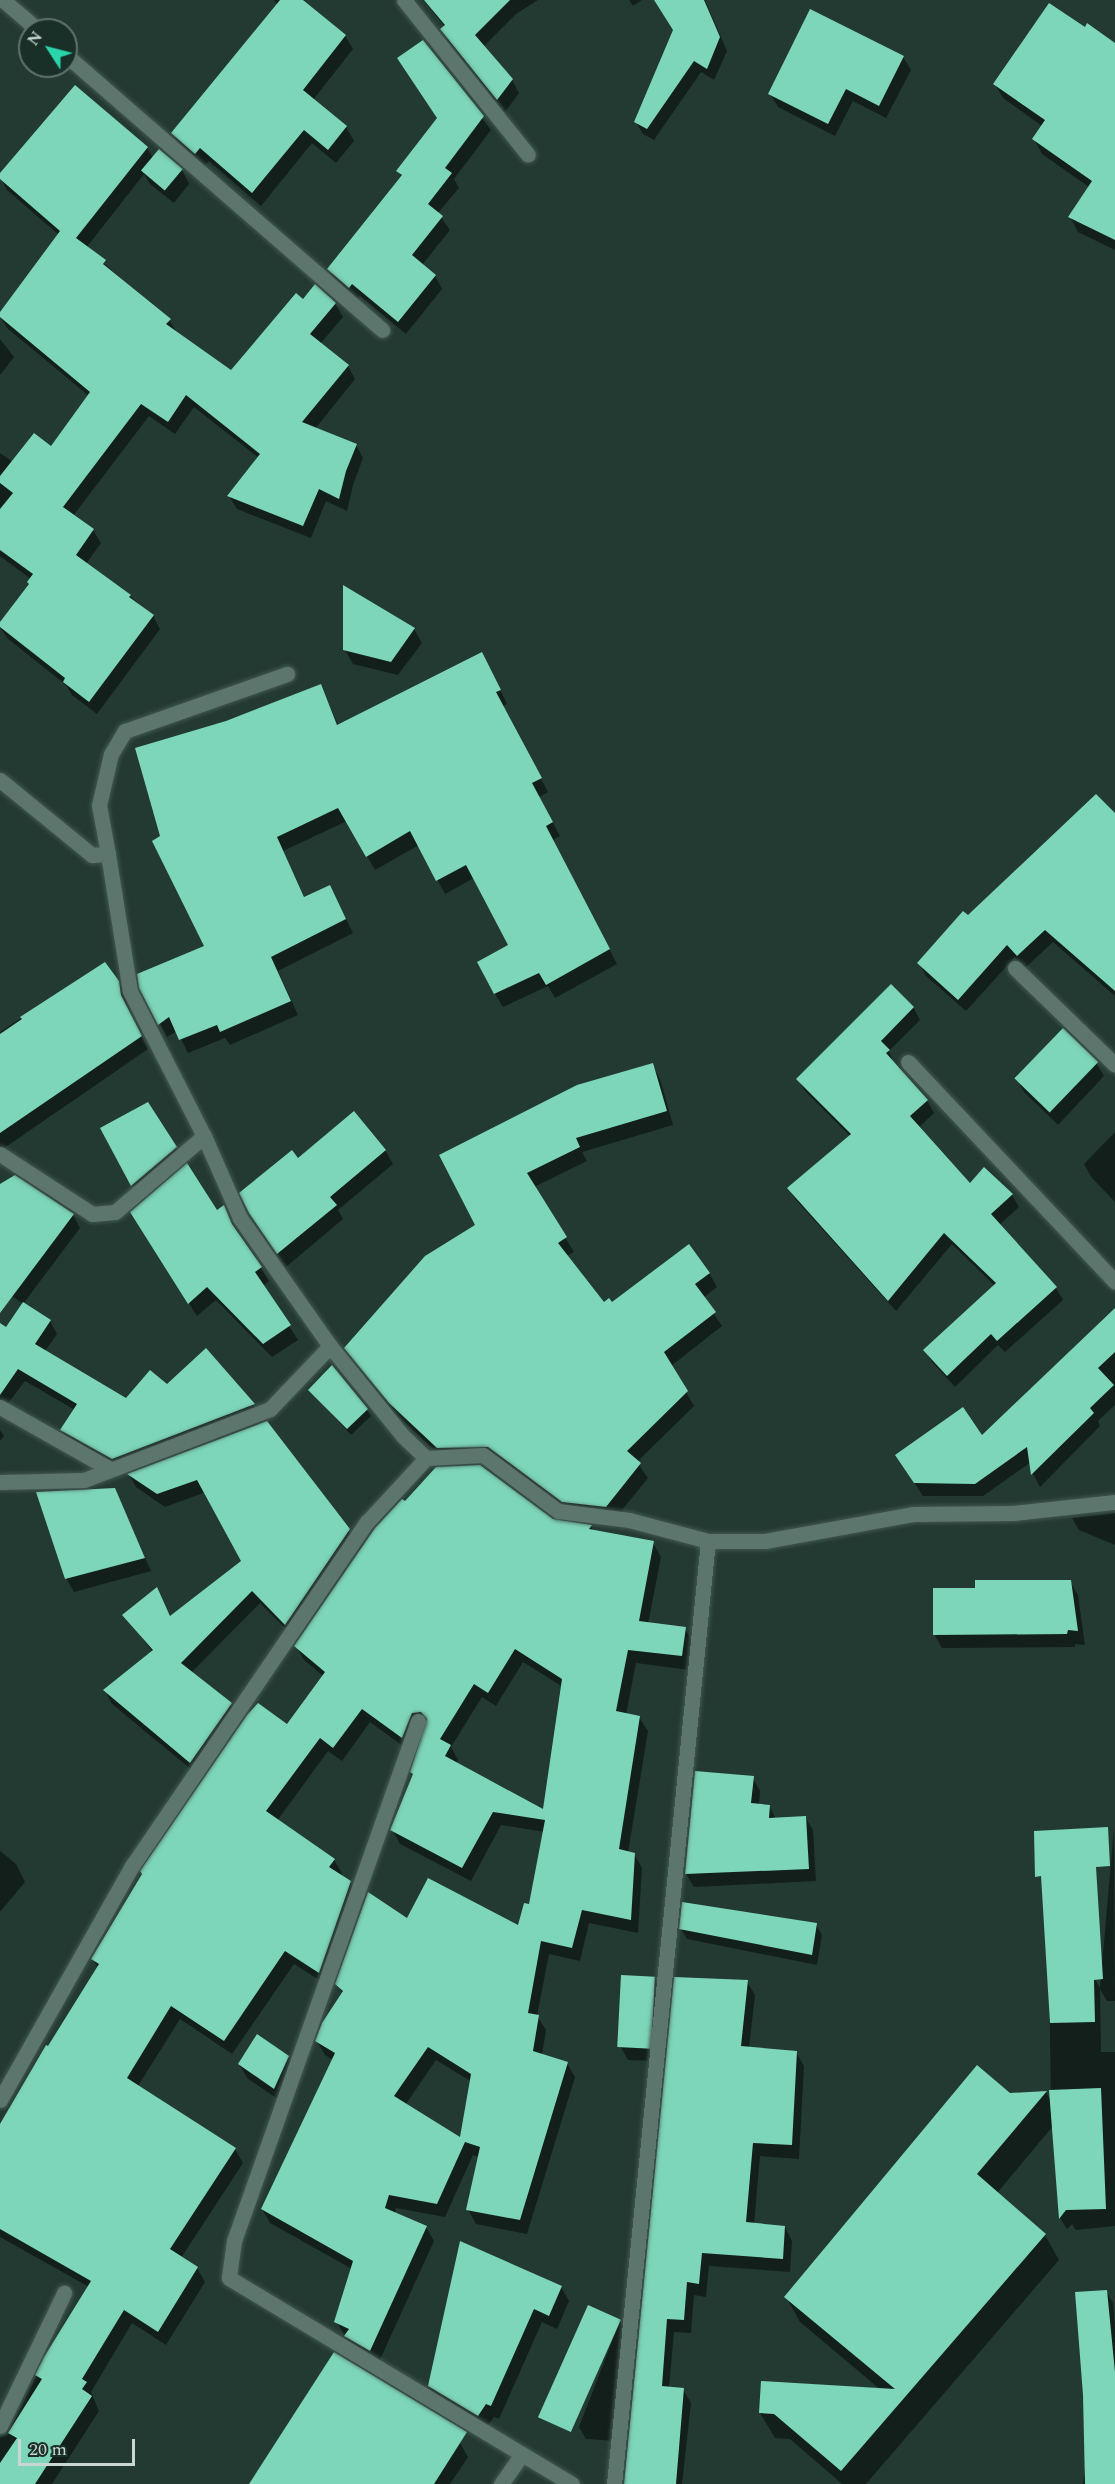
<!DOCTYPE html>
<html>
<head>
<meta charset="utf-8">
<style>
  body { margin:0 }
  #map { position:relative; width:1115px; height:2484px; overflow:hidden; background:#233a32; font-family:Spectral,serif }
  div>[style] { position:absolute }
  .shadow>* { inset:0; background:#0007 }
  .building>* { inset:0; background:#7dd6ba; transform-origin:0 0 }
  .roads { filter:drop-shadow(0 0 2px #435751) drop-shadow(0 0 2px #435751) }
  .minor>* { height:15px; margin:-7.5px; padding:0 7.5px; transform-origin:7.5px; border-radius:7.5px; background:#5d766d }
  span { translate:-50% -50%; white-space:nowrap; text-align:center; line-height:1.15; -webkit-text-stroke:6px #193028; paint-order:stroke }
  .north { position:absolute; left:18px; top:18px; width:60px; height:60px; box-sizing:border-box; background:#193028; border:2px solid #5f726c; border-radius:50%; rotate:306deg; font-size:16px; font-weight:700; line-height:24px; text-align:center; color:#c9d6d1 }
  .north::after { content:''; display:block; margin:auto; width:21px; height:27px; background:#2ad5ac; clip-path:polygon(50% 0,100% 100%,50% 72%,0 100%) }
  .scale { position:absolute; left:18px; top:2439px; width:117px; height:27px; box-sizing:border-box; border:3px solid #c9d6d1; border-top:0; padding-left:8px; font-size:18px; line-height:21px; white-space:nowrap; color:#c9d6d1; -webkit-text-stroke:4px #193028; paint-order:stroke }
</style>
</head>
<body>
<div id="map">
  <div class="shadow">
    <div style="clip-path:polygon(274px 0,305px 0,303px 2px,345px 36px,353px 49px,313px 100px,346px 127px,354px 141px,336px 163px,312px 143px,261px 206px,209px 161px,203px 167px,181px 147px,173px 134px,278px 5px)"></div>
    <div style="clip-path:polygon(424px 0,538px 0,516px 14px,483px 47px,512px 80px,519px 93px,505px 112px,449px 42px,442px 29px,445px 27px)"></div>
    <div style="clip-path:polygon(629px 0,642px 0,633px 6px)"></div>
    <div style="clip-path:polygon(654px 0,705px 0,727px 51px,714px 80px,701px 72px,654px 140px,643px 134px,636px 122px,674px 31px)"></div>
    <div style="clip-path:polygon(1088px 31px,1115px 45px,1115px 250px,1078px 232px,1070px 217px,1089px 187px,1042px 154px,1034px 139px,1042px 126px,1003px 98px,995px 84px)"></div>
    <div style="clip-path:polygon(423px 42px,491px 130px,454px 179px,459px 188px,438px 213px,450px 230px,422px 265px,435px 276px,442px 289px,406px 334px,360px 296px,357px 300px,336px 282px,329px 269px,402px 178px,398px 171px,438px 119px)"></div>
    <div style="clip-path:polygon(903px 57px,911px 70px,886px 118px,853px 101px,835px 136px,778px 107px,770px 94px)"></div>
    <div style="clip-path:polygon(147px 148px,153px 158px,182px 170px,189px 184px,174px 203px,150px 184px,144px 174px,86px 248px,169px 320px,177px 333px,231px 372px,315px 287px,335px 304px,343px 317px,320px 344px,348px 366px,355px 379px,315px 429px,356px 445px,363px 458px,353px 485px,347px 511px,326px 501px,311px 538px,237px 509px,229px 496px,259px 458px,194px 407px,175px 434px,149px 416px,73px 516px,93px 530px,101px 543px,86px 564px,130px 596px,153px 616px,160px 629px,97px 714px,72px 695px,66px 685px,7px 638px,0 627px,30px 585px,31px 579px,0 556px,0 453px,13px 462px,51px 448px,89px 396px,7px 328px,0 316px,59px 235px,7px 190px,0 176px)"></div>
    <div style="clip-path:polygon(0 339px,14px 357px,0 375px)"></div>
    <div style="clip-path:polygon(414px 629px,422px 643px,398px 675px,353px 664px,345px 650px)"></div>
    <div style="clip-path:polygon(489px 667px,507px 704px,503px 706px,548px 792px,539px 797px,560px 836px,553px 840px,617px 964px,555px 998px,548px 986px,503px 1007px,495px 994px,510px 946px,474px 878px,445px 894px,419px 845px,375px 870px,347px 821px,283px 851px,305px 898px,330px 887px,353px 933px,278px 971px,298px 1015px,230px 1045px,225px 1038px,188px 1053px,177px 1031px,167px 1037px,141px 987px,206px 947px,162px 837px,226px 722px,321px 685px,338px 725px)"></div>
    <div style="clip-path:polygon(1115px 815px,1115px 996px,1053px 942px,1025px 968px,1015px 957px,966px 1011px,926px 976px,919px 963px,968px 917px)"></div>
    <div style="clip-path:polygon(104px 964px,125px 995px,128px 1009px,148px 1049px,0 1151px,0 1032px)"></div>
    <div style="clip-path:polygon(913px 1007px,920px 1020px,889px 1051px,894px 1064px,927px 1101px,934px 1113px,918px 1128px,970px 1185px,1012px 1195px,1019px 1207px,999px 1225px,1056px 1288px,1063px 1300px,1005px 1352px,998px 1345px,955px 1387px,932px 1362px,925px 1350px,995px 1286px,952px 1244px,896px 1311px,796px 1200px,789px 1188px,850px 1136px,805px 1091px,798px 1079px)"></div>
    <div style="clip-path:polygon(1096px 1063px,1104px 1076px,1058px 1125px,1024px 1092px,1016px 1078px)"></div>
    <div style="clip-path:polygon(652px 1065px,660px 1079px,673px 1125px,582px 1152px,587px 1161px,534px 1187px,574px 1252px,566px 1256px,604px 1304px,612px 1304px,709px 1273px,717px 1287px,703px 1298px,722px 1326px,671px 1366px,694px 1406px,637px 1462px,648px 1478px,614px 1520px,571px 1515px,497px 1460px,446px 1461px,398px 1416px,346px 1348px,477px 1226px,441px 1156px)"></div>
    <div style="clip-path:polygon(102px 1129px,175px 1147px,179px 1154px,136px 1191px)"></div>
    <div style="clip-path:polygon(1115px 1132px,1115px 1202px,1092px 1178px,1084px 1164px)"></div>
    <div style="clip-path:polygon(385px 1150px,393px 1164px,338px 1210px,343px 1219px,286px 1267px,250px 1213px,298px 1161px)"></div>
    <div style="clip-path:polygon(0 1185px,73px 1215px,80px 1228px,23px 1304px,50px 1321px,57px 1334px,45px 1351px,127px 1400px,167px 1385px,206px 1350px,253px 1405px,260px 1417px,120px 1471px,69px 1442px,62px 1430px,75px 1410px,25px 1381px,0 1414px,0 1338px,23px 1304px,0 1287px)"></div>
    <div style="clip-path:polygon(223px 1208px,269px 1281px,263px 1286px,298px 1340px,272px 1357px,216px 1300px,197px 1316px,140px 1226px,217px 1213px)"></div>
    <div style="clip-path:polygon(1115px 1310px,1115px 1405px,1098px 1421px,1100px 1426px,1040px 1487px,1033px 1474px,1031px 1462px,983px 1496px,923px 1496px,897px 1456px,983px 1437px)"></div>
    <div style="clip-path:polygon(310px 1390px,367px 1410px,371px 1416px,351px 1435px)"></div>
    <div style="clip-path:polygon(266px 1422px,357px 1543px,293px 1636px,260px 1603px,191px 1673px,230px 1704px,238px 1717px,198px 1775px,112px 1704px,105px 1691px,153px 1652px,124px 1615px,157px 1589px,171px 1617px,243px 1561px,206px 1492px,165px 1507px,136px 1487px,129px 1475px)"></div>
    <div style="clip-path:polygon(0 1430px,4px 1436px,0 1441px)"></div>
    <div style="clip-path:polygon(114px 1489px,151px 1571px,74px 1592px,66px 1578px)"></div>
    <div style="clip-path:polygon(1115px 1513px,1115px 1545px,1079px 1530px,1072px 1518px)"></div>
    <div style="clip-path:polygon(evenodd,552px 1521px,591px 1526px,594px 1532px,653px 1543px,661px 1557px,648px 1624px,685px 1629px,693px 1643px,689px 1670px,636px 1663px,626px 1715px,639px 1717px,648px 1731px,628px 1853px,634px 1854px,642px 1868px,638px 1933px,589px 1923px,580px 1961px,549px 1954px,537px 2016px,546px 2030px,542px 2055px,567px 2063px,575px 2077px,527px 2234px,476px 2224px,468px 2210px,479px 2157px,473px 2155px,445px 2217px,396px 2208px,395px 2214px,426px 2227px,434px 2241px,378px 2364px,354px 2350px,336px 2321px,352px 2269px,270px 2223px,262px 2209px,333px 2060px,325px 2055px,317px 2041px,343px 1994px,337px 1984px,408px 1920px,519px 1927px,530px 1906px,545px 1832px,501px 1825px,471px 1881px,400px 1844px,392px 1829px,414px 1775px,412px 1772px,427px 1726px,420px 1727px,410px 1751px,370px 1722px,342px 1761px,328px 1751px,277px 1821px,334px 1860px,342px 1873px,341px 1876px,350px 1882px,358px 1896px,327px 1985px,294px 1964px,232px 2054px,180px 2019px,138px 2086px,235px 2149px,243px 2163px,181px 2258px,197px 2268px,205px 2282px,166px 2345px,132px 2323px,91px 2392px,99px 2411px,52px 2484px,0 2484px,0 2437px,7px 2435px,45px 2358px,89px 2287px,0 2237px,0 2129px,98px 1968px,93px 1959px,287px 1726px,323px 1676px,304px 1660px,296px 1646px,552px 1521px,523px 1662px,563px 1687px,544px 1811px,456px 1764px,458px 1760px,451px 1747px,482px 1697px,496px 1706px,523px 1662px,552px 1521px,436px 2060px,472px 2082px,461px 2140px,406px 2104px,436px 2060px)"></div>
    <div style="clip-path:polygon(1070px 1582px,1078px 1595px,1085px 1645px,1075px 1644px,1075px 1647px,942px 1648px,934px 1634px,976px 1590px)"></div>
    <div style="clip-path:polygon(753px 1778px,760px 1791px,759px 1805px,769px 1806px,776px 1819px,805px 1817px,813px 1830px,816px 1881px,694px 1887px,686px 1874px)"></div>
    <div style="clip-path:polygon(1114px 1828px,1115px 2001px,1107px 2001px,1100px 1989px,1101px 2052px,1115px 2052px,1115px 2226px,1076px 2230px,1072px 2224px,1067px 2229px,1060px 2218px,1053px 2126px,997px 2193px,1045px 2235px,1059px 2260px,866px 2484px,842px 2484px,790px 2439px,775px 2438px,760px 2413px,881px 2390px,800px 2322px,786px 2297px,1009px 2094px,1046px 2092px,1051px 2101px,1049px 1974px,1093px 1976px,1100px 1988px)"></div>
    <div style="clip-path:polygon(0 1851px,16px 1864px,25px 1882px,0 1912px)"></div>
    <div style="clip-path:polygon(816px 1925px,822px 1935px,817px 1965px,687px 1939px,681px 1929px)"></div>
    <div style="clip-path:polygon(654px 1978px,662px 1992px,655px 2061px,628px 2060px,620px 2046px)"></div>
    <div style="clip-path:polygon(747px 1982px,755px 1995px,749px 2048px,796px 2052px,804px 2066px,799px 2159px,760px 2156px,754px 2225px,785px 2227px,792px 2241px,790px 2272px,709px 2266px,706px 2297px,694px 2295px,691px 2333px,674px 2332px,669px 2388px,683px 2389px,691px 2403px,682px 2484px,624px 2484px)"></div>
    <div style="clip-path:polygon(288px 2057px,296px 2071px,282px 2102px,247px 2078px,239px 2064px)"></div>
    <div style="clip-path:polygon(561px 2287px,569px 2301px,557px 2329px,542px 2322px,499px 2419px,494px 2417px,486px 2428px,437px 2400px,429px 2386px)"></div>
    <div style="clip-path:polygon(1106px 2291px,1113px 2303px,1115px 2328px,1115px 2484px,1083px 2484px)"></div>
    <div style="clip-path:polygon(620px 2321px,626px 2333px,616px 2441px,586px 2439px,579px 2427px)"></div>
    <div style="clip-path:polygon(460px 2443px,468px 2457px,450px 2484px,251px 2484px)"></div>
  </div>
  <div class="building">
    <div style="clip-path:polygon(280px 0,303px 0,346px 35px,303px 90px,347px 126px,328px 150px,304px 130px,252px 193px,200px 148px,195px 154px,171px 133px)"></div>
    <div style="clip-path:polygon(424px 0,510px 0,475px 35px,513px 79px,497px 100px,440px 29px,445px 25px)"></div>
    <div style="clip-path:polygon(654px 0,704px 0,720px 37px,707px 69px,694px 61px,647px 129px,634px 122px,673px 30px)"></div>
    <div style="clip-path:polygon(1049px 3px,1085px 27px,1087px 23px,1115px 43px,1115px 240px,1068px 217px,1092px 181px,1032px 139px,1045px 120px,993px 84px)"></div>
    <div style="clip-path:polygon(810px 9px,904px 56px,879px 106px,846px 89px,828px 124px,768px 94px)"></div>
    <div style="clip-path:polygon(423px 40px,484px 116px,445px 168px,452px 173px,428px 204px,443px 216px,412px 255px,436px 275px,398px 322px,352px 284px,349px 288px,327px 269px,402px 175px,396px 171px,437px 118px,397px 58px)"></div>
    <div style="clip-path:polygon(75px 85px,148px 147px,76px 238px,106px 260px,103px 264px,171px 319px,166px 324px,231px 370px,296px 293px,303px 299px,315px 284px,336px 303px,310px 334px,349px 365px,302px 422px,357px 444px,346px 471px,339px 499px,319px 489px,303px 526px,227px 496px,260px 454px,186px 395px,168px 422px,141px 404px,63px 507px,94px 529px,76px 555px,131px 595px,129px 597px,154px 615px,89px 702px,63px 682px,65px 678px,0 627px,0 622px,29px 584px,27px 582px,33px 574px,0 550px,0 509px,13px 493px,0 483px,0 476px,34px 433px,51px 446px,90px 392px,0 317px,0 312px,60px 231px,0 179px,0 173px)"></div>
    <div style="left:159px;top:149px;width:31px;height:28px;rotate:40deg"></div>
    <div style="clip-path:polygon(343px 585px,415px 628px,391px 662px,343px 650px)"></div>
    <div style="clip-path:polygon(482px 652px,501px 690px,496px 692px,542px 778px,532px 783px,553px 822px,546px 826px,610px 949px,546px 985px,539px 973px,494px 994px,477px 962px,508px 945px,466px 865px,436px 881px,410px 831px,366px 857px,338px 808px,277px 837px,304px 897px,330px 885px,346px 919px,271px 957px,291px 1001px,220px 1032px,217px 1025px,179px 1040px,169px 1017px,158px 1025px,139px 988px,137px 974px,204px 946px,152px 841px,160px 836px,135px 748px,226px 721px,321px 684px,337px 725px)"></div>
    <div style="clip-path:polygon(1096px 794px,1115px 813px,1115px 991px,1045px 930px,1017px 956px,1007px 945px,958px 1000px,917px 963px,963px 911px,968px 915px)"></div>
    <div style="clip-path:polygon(105px 962px,119px 981px,121px 995px,142px 1036px,0 1133px,0 1034px,22px 1019px,20px 1017px)"></div>
    <div style="clip-path:polygon(891px 984px,914px 1007px,881px 1041px,890px 1050px,886px 1053px,928px 1100px,910px 1116px,970px 1183px,984px 1167px,1013px 1194px,991px 1214px,1057px 1287px,997px 1341px,991px 1334px,947px 1376px,923px 1350px,996px 1283px,944px 1233px,888px 1301px,787px 1188px,851px 1134px,796px 1079px)"></div>
    <div style="left:1063px;top:1028px;width:49px;height:70px;rotate:44deg"></div>
    <div style="clip-path:polygon(653px 1063px,667px 1111px,576px 1138px,580px 1147px,527px 1173px,567px 1237px,558px 1243px,604px 1302px,609px 1298px,612px 1302px,689px 1244px,710px 1273px,695px 1284px,716px 1312px,664px 1352px,688px 1391px,627px 1451px,641px 1463px,606px 1507px,562px 1502px,488px 1447px,437px 1448px,389px 1403px,344px 1348px,425px 1256px,475px 1225px,439px 1155px,577px 1085px)"></div>
    <div style="clip-path:polygon(148px 1102px,177px 1147px,131px 1186px,100px 1128px)"></div>
    <div style="clip-path:polygon(354px 1111px,386px 1150px,330px 1197px,337px 1205px,277px 1254px,249px 1213px,239px 1193px,292px 1150px,298px 1158px)"></div>
    <div style="clip-path:polygon(187px 1163px,217px 1210px,224px 1205px,232px 1224px,262px 1267px,255px 1272px,291px 1325px,263px 1344px,207px 1287px,188px 1304px,130px 1212px)"></div>
    <div style="clip-path:polygon(15px 1175px,74px 1214px,0 1313px,0 1184px)"></div>
    <div style="clip-path:polygon(23px 1302px,51px 1320px,35px 1344px,126px 1398px,150px 1370px,167px 1384px,206px 1348px,255px 1404px,112px 1459px,60px 1430px,77px 1404px,18px 1369px,0 1395px,0 1323px,6px 1327px)"></div>
    <div style="clip-path:polygon(1115px 1308px,1115px 1352px,1098px 1368px,1114px 1385px,1090px 1408px,1094px 1413px,1031px 1475px,1027px 1447px,975px 1484px,914px 1483px,895px 1455px,963px 1407px,982px 1435px)"></div>
    <div style="clip-path:polygon(332px 1365px,368px 1409px,347px 1429px,308px 1390px)"></div>
    <div style="clip-path:polygon(267px 1421px,350px 1529px,285px 1625px,252px 1591px,181px 1663px,232px 1703px,190px 1763px,103px 1690px,153px 1650px,122px 1615px,157px 1587px,170px 1616px,241px 1561px,197px 1480px,157px 1494px,127px 1474px)"></div>
    <div style="clip-path:polygon(evenodd,480px 1465px,553px 1519px,592px 1525px,589px 1529px,654px 1541px,639px 1621px,686px 1627px,682px 1656px,628px 1650px,616px 1711px,640px 1716px,619px 1849px,635px 1853px,631px 1920px,582px 1910px,572px 1948px,541px 1941px,528px 2013px,539px 2015px,533px 2051px,568px 2062px,520px 2220px,466px 2210px,480px 2147px,465px 2142px,437px 2204px,389px 2195px,385px 2208px,427px 2226px,370px 2351px,344px 2336px,349px 2329px,334px 2322px,353px 2261px,261px 2209px,335px 2053px,315px 2041px,322px 2023px,343px 1991px,335px 1984px,368px 1892px,407px 1918px,428px 1878px,518px 1925px,524px 1903px,529px 1904px,545px 1820px,493px 1812px,462px 1868px,390px 1830px,413px 1774px,410px 1772px,427px 1719px,421px 1712px,412px 1713px,402px 1738px,362px 1709px,333px 1748px,320px 1738px,266px 1811px,335px 1859px,329px 1867px,351px 1881px,319px 1973px,285px 1951px,224px 2041px,171px 2006px,127px 2078px,236px 2148px,170px 2249px,198px 2267px,158px 2332px,124px 2310px,82px 2379px,87px 2382px,82px 2389px,92px 2396px,35px 2484px,0 2484px,0 2463px,17px 2438px,8px 2433px,42px 2379px,35px 2375px,44px 2357px,91px 2281px,0 2229px,0 2124px,46px 2045px,48px 2046px,99px 1964px,91px 1959px,142px 1874px,140px 1871px,247px 1715px,258px 1703px,287px 1724px,325px 1672px,294px 1646px,375px 1528px,402px 1499px,405px 1501px,436px 1467px,480px 1465px,515px 1649px,562px 1679px,543px 1809px,445px 1756px,451px 1745px,440px 1739px,474px 1684px,488px 1693px,515px 1649px,480px 1465px,428px 2047px,471px 2074px,460px 2137px,394px 2096px,428px 2047px)"></div>
    <div style="clip-path:polygon(115px 1488px,145px 1558px,65px 1579px,36px 1492px)"></div>
    <div style="clip-path:polygon(975px 1580px,1071px 1580px,1078px 1631px,1068px 1630px,1067px 1634px,933px 1635px,933px 1588px,975px 1588px)"></div>
    <div style="clip-path:polygon(695px 1771px,754px 1776px,751px 1803px,770px 1805px,769px 1818px,806px 1816px,809px 1869px,685px 1874px)"></div>
    <div style="clip-path:polygon(1108px 1827px,1110px 1866px,1096px 1867px,1103px 1979px,1094px 1980px,1095px 2022px,1050px 2023px,1041px 1876px,1035px 1877px,1034px 1831px)"></div>
    <div style="clip-path:polygon(682px 1902px,817px 1923px,812px 1955px,679px 1929px)"></div>
    <div style="left:621px;top:1975px;width:34px;height:72px;rotate:3deg"></div>
    <div style="clip-path:polygon(674px 1977px,748px 1980px,741px 2046px,797px 2051px,792px 2145px,753px 2143px,746px 2222px,785px 2226px,783px 2259px,702px 2253px,699px 2284px,687px 2282px,684px 2320px,667px 2319px,662px 2386px,684px 2388px,676px 2484px,624px 2484px)"></div>
    <div style="clip-path:polygon(257px 2034px,289px 2056px,274px 2089px,238px 2064px)"></div>
    <div style="clip-path:polygon(977px 2065px,1010px 2093px,1047px 2091px,977px 2174px,1046px 2234px,841px 2471px,774px 2414px,759px 2413px,761px 2381px,895px 2389px,784px 2297px)"></div>
    <div style="clip-path:polygon(1101px 2088px,1106px 2209px,1066px 2210px,1059px 2219px,1049px 2090px)"></div>
    <div style="clip-path:polygon(460px 2241px,562px 2286px,549px 2316px,534px 2309px,491px 2406px,486px 2404px,478px 2416px,428px 2386px)"></div>
    <div style="clip-path:polygon(1107px 2290px,1115px 2372px,1115px 2484px,1085px 2484px,1083px 2395px,1075px 2292px)"></div>
    <div style="left:588px;top:2305px;width:36px;height:123px;rotate:24deg"></div>
    <div style="clip-path:polygon(334px 2352px,467px 2432px,434px 2484px,249px 2484px)"></div>
  </div>
  <div class="roads">
    <div class="minor">
      <div style="left:3px;top:0;width:46px;rotate:40.6deg"></div>
      <div style="left:404px;top:0;width:198px;rotate:51.3deg"></div>
      <div style="left:66px;top:55px;width:419px;rotate:41deg"></div>
      <div style="left:0;top:780px;width:119px;rotate:39.2deg"></div>
      <div style="left:92px;top:855px;width:16px;rotate:-4deg"></div>
      <div style="left:108px;top:854px;width:139px;rotate:80.9deg"></div>
      <div style="left:130px;top:991px;width:163px;rotate:63deg"></div>
      <div style="left:204px;top:1136px;width:90px;rotate:66.3deg"></div>
      <div style="left:240px;top:1218px;width:156px;rotate:54.9deg"></div>
      <div style="left:330px;top:1346px;width:116px;rotate:51deg"></div>
      <div style="left:403px;top:1436px;width:32px;rotate:44deg"></div>
      <div style="left:108px;top:854px;width:50px;rotate:-100.4deg"></div>
      <div style="left:99px;top:805px;width:52px;rotate:-76.8deg"></div>
      <div style="left:111px;top:754px;width:27px;rotate:-59deg"></div>
      <div style="left:125px;top:731px;width:172px;rotate:-19.4deg"></div>
      <div style="left:1015px;top:968px;width:139px;rotate:44.1deg"></div>
      <div style="left:908px;top:1062px;width:302px;rotate:46.7deg"></div>
      <div style="left:0;top:1154px;width:110px;rotate:33.1deg"></div>
      <div style="left:92px;top:1214px;width:23px;rotate:-5deg"></div>
      <div style="left:115px;top:1212px;width:117px;rotate:-40.5deg"></div>
      <div style="left:0;top:1407px;width:126px;rotate:29.4deg"></div>
      <div style="left:0;top:1482px;width:84px;rotate:-1.4deg"></div>
      <div style="left:84px;top:1480px;width:199px;rotate:-20.9deg"></div>
      <div style="left:270px;top:1409px;width:87px;rotate:-46.4deg"></div>
      <div style="left:418px;top:1721px;width:552px;rotate:109.49deg"></div>
      <div style="left:234px;top:2241px;width:37px;rotate:98deg"></div>
      <div style="left:229px;top:2278px;width:400px;rotate:31deg"></div>
      <div style="left:0;top:2100px;width:269px;rotate:-60.6deg"></div>
      <div style="left:132px;top:1866px;width:417px;rotate:-55.7deg"></div>
      <div style="left:367px;top:1522px;width:87px;rotate:-47.3deg"></div>
      <div style="left:426px;top:1458px;width:57px;rotate:-3deg"></div>
      <div style="left:483px;top:1455px;width:94px;rotate:36.7deg"></div>
      <div style="left:558px;top:1511px;width:72px;rotate:7.2deg"></div>
      <div style="left:629px;top:1520px;width:82px;rotate:14.9deg"></div>
      <div style="left:708px;top:1541px;width:57px"></div>
      <div style="left:765px;top:1541px;width:150px;rotate:-10.3deg"></div>
      <div style="left:913px;top:1514px;width:100px;rotate:-0.6deg"></div>
      <div style="left:1013px;top:1513px;width:103px;rotate:-6.2deg"></div>
      <div style="left:0;top:2426px;width:148px;rotate:-64.3deg"></div>
      <div style="left:501px;top:2484px;width:35px;rotate:-55deg"></div>
      <div style="left:614px;top:2484px;width:948px;rotate:-84.31deg"></div>
    </div>
  </div>
  <div class="north">N</div>
  <div class="scale">20 m</div>
</div>
</body>
</html>
